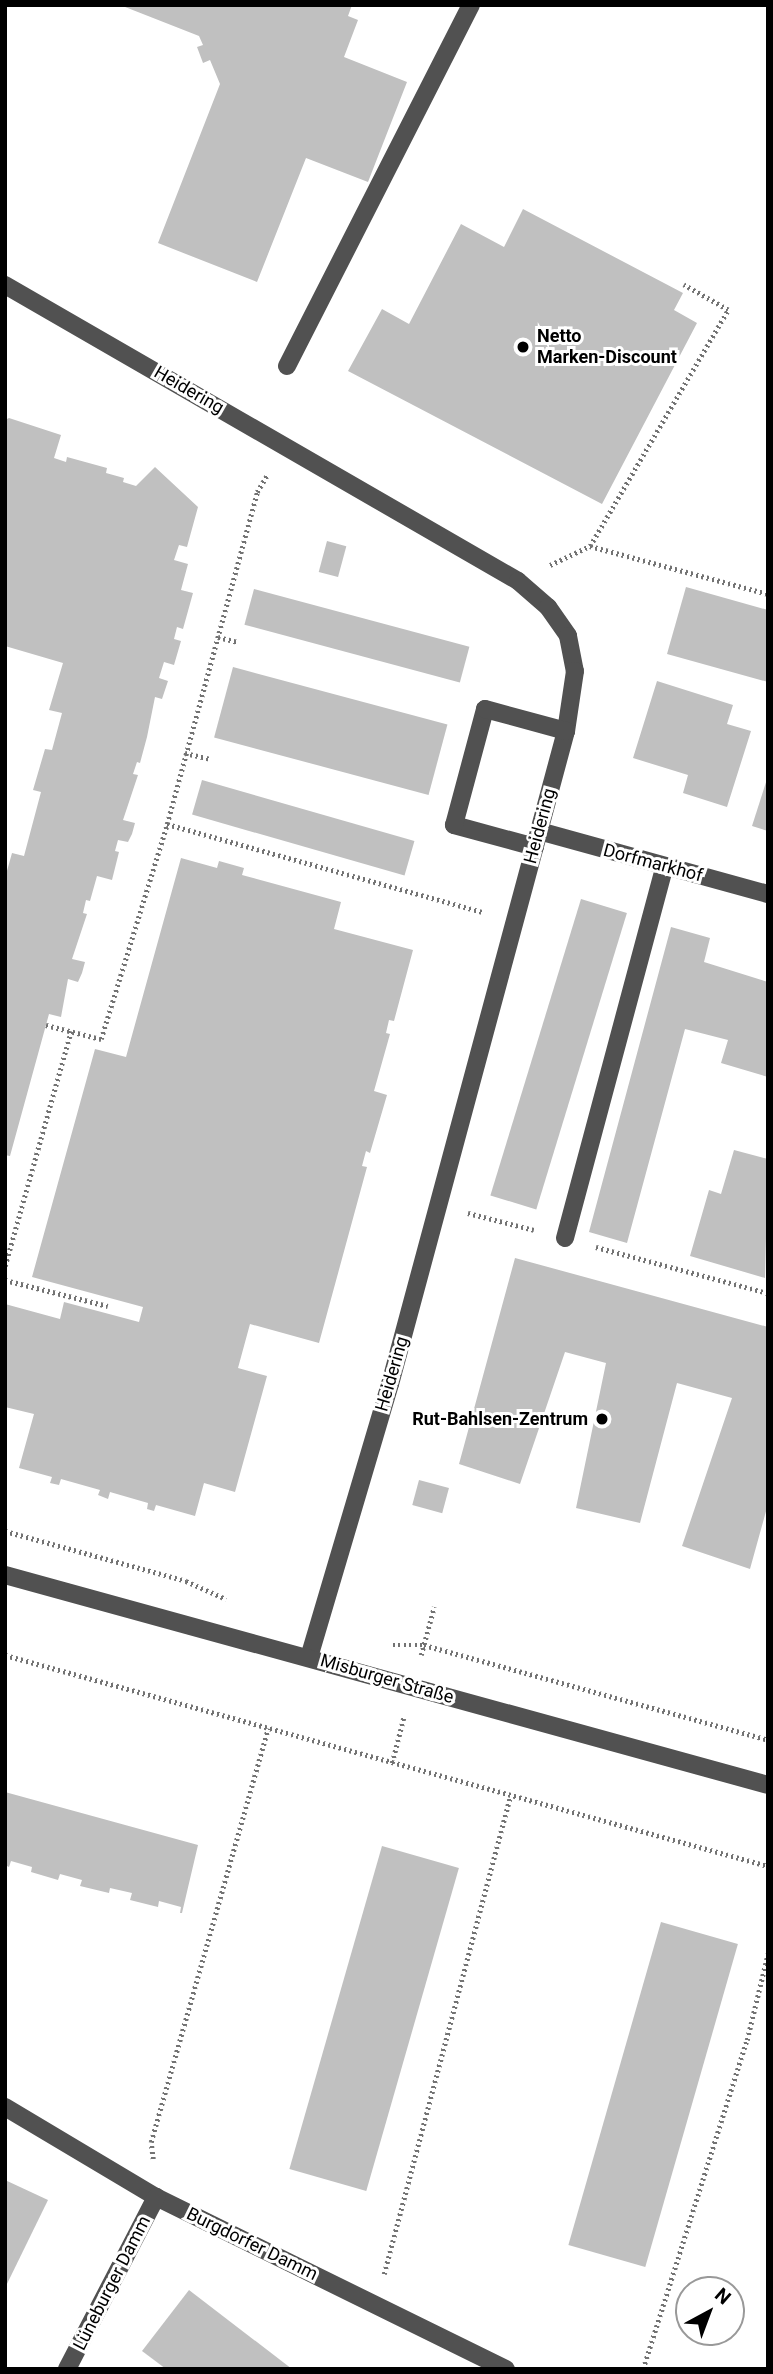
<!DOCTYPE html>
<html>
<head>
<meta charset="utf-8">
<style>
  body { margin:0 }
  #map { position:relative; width:773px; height:2374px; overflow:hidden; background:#fff; font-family:Roboto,sans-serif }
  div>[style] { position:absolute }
  .building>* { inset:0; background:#c0c0c0; transform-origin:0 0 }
  .path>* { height:4.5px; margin-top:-2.25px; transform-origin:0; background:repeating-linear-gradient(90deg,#737373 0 2px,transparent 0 5.5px) }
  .minor>* { height:18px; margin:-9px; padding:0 9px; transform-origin:9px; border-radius:9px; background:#515151 }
  .dots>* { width:19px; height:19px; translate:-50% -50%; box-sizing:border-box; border:4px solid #fff; border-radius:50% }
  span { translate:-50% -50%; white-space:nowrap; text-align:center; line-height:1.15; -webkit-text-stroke:6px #fff; paint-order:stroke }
  .poi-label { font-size:18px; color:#000; font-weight:700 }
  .left { translate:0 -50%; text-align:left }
  .right { translate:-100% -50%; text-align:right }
  .street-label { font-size:18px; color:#000 }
  .frame { position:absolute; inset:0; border:7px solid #000; pointer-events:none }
  .north { position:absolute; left:675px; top:2276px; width:70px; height:70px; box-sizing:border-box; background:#fff; border:2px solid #999; border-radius:50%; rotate:41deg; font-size:19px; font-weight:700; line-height:28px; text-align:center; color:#000 }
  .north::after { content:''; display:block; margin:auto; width:24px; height:32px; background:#000; clip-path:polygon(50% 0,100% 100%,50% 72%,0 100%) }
</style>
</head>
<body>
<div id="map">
  <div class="building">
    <div style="clip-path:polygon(120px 5px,352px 5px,348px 16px,358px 20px,344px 57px,407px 82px,368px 182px,306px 158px,257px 282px,158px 243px,220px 84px,210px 60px,203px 63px,197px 47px,203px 45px,199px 36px)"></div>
    <div style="clip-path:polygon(523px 209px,683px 293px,674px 310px,697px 323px,602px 504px,348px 371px,382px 309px,409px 324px,461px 224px,504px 247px)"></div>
    <div style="clip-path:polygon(9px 418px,61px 435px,54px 458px,66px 462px,67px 457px,107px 468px,106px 473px,124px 478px,123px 482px,136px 486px,155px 467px,198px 507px,187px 547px,179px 545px,174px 560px,188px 564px,181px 590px,193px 593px,183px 629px,177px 627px,174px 639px,181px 641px,174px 665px,164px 662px,159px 678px,168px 681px,162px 699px,155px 697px,147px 737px,140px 763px,137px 762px,133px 774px,138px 775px,123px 820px,135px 823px,132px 834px,128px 842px,118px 840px,115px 851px,119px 852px,112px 880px,97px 876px,90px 901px,86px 900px,83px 913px,87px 914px,72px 959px,85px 962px,82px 973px,78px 982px,68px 979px,61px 1017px,49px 1014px,10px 1156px,5px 1155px,5px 878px,12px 853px,24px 856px,41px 792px,33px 790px,45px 749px,52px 750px,62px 713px,49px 710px,63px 663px,5px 646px,5px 420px)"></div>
    <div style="left:327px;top:541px;width:20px;height:32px;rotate:15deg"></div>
    <div style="clip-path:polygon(686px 587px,768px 610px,768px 682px,667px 654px)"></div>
    <div style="left:254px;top:589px;width:223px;height:37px;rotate:15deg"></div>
    <div style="left:233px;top:667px;width:222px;height:73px;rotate:15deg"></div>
    <div style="clip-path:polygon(657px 681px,733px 705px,727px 724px,751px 731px,727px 807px,683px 793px,688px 775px,633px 758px)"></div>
    <div style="clip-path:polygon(767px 779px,768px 779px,768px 831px,752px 826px)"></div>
    <div style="left:202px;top:780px;width:221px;height:36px;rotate:16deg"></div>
    <div style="clip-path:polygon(181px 858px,217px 868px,219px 861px,244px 868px,242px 875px,341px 902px,334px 929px,413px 950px,394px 1021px,389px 1020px,386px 1033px,390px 1034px,374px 1091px,387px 1095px,370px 1153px,366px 1151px,362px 1166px,367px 1167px,319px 1343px,250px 1324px,238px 1368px,267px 1376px,235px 1492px,204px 1483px,195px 1516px,156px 1505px,154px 1511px,147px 1509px,148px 1503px,110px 1492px,108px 1499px,98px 1495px,100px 1490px,61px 1479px,59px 1485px,50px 1483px,52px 1477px,19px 1468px,34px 1414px,5px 1407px,5px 1304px,60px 1319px,64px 1302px,139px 1322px,143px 1307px,32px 1277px,95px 1049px,126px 1057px)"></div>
    <div style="left:581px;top:899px;width:48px;height:310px;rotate:17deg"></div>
    <div style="clip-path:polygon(671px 927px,710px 938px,704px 962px,768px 982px,768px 1077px,721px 1063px,728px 1040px,685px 1029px,627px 1243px,589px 1232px)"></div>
    <div style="clip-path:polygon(734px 1150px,768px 1159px,765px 1278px,690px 1256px,709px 1190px,721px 1194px)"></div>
    <div style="clip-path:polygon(515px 1258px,768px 1327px,768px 1504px,750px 1569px,682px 1546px,732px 1398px,677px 1383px,640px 1523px,576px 1508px,606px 1363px,565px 1352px,520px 1484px,459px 1464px)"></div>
    <div style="left:419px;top:1480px;width:31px;height:26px;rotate:15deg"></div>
    <div style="clip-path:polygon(5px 1792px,198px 1845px,182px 1913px,180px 1913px,181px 1907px,159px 1901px,158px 1907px,130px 1900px,132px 1893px,110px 1888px,109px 1893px,80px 1886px,82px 1880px,60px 1874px,58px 1880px,31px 1872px,32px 1867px,11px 1861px,9px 1867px,5px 1865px)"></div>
    <div style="left:382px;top:1846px;width:80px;height:336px;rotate:16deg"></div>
    <div style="left:661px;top:1922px;width:80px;height:336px;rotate:16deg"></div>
    <div style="clip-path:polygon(5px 2180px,48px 2200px,5px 2288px)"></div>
    <div style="clip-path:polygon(189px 2290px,292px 2369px,166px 2369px,142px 2351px)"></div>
  </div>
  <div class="path">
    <div style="left:590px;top:546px;width:273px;rotate:-59.7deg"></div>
    <div style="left:728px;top:310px;width:51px;rotate:-150.4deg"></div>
    <div style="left:550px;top:565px;width:44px;rotate:-25.4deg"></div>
    <div style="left:590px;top:546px;width:184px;rotate:15.1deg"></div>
    <div style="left:218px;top:637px;width:21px;rotate:14deg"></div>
    <div style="left:185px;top:753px;width:26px;rotate:13deg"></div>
    <div style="left:167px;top:824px;width:328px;rotate:15.6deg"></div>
    <div style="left:46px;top:1025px;width:57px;rotate:14.3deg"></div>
    <div style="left:101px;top:1039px;width:225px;rotate:-72.9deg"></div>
    <div style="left:167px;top:824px;width:344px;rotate:-74.8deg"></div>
    <div style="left:257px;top:492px;width:21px;rotate:-59deg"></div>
    <div style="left:468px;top:1213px;width:68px;rotate:14.4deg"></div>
    <div style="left:596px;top:1247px;width:178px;rotate:15deg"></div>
    <div style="left:5px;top:1266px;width:244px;rotate:-74.3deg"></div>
    <div style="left:5px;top:1280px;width:106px;rotate:14.2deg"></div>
    <div style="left:5px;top:1531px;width:188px;rotate:15.4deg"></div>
    <div style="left:186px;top:1581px;width:44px;rotate:24.2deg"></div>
    <div style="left:393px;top:1645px;width:31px"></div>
    <div style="left:424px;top:1645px;width:357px;rotate:15.4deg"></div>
    <div style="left:5px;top:1655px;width:792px;rotate:15.46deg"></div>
    <div style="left:421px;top:1655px;width:50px;rotate:-74.8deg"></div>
    <div style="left:392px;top:1763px;width:49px;rotate:-75.7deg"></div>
    <div style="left:153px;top:2159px;width:17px;rotate:-97deg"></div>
    <div style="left:151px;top:2142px;width:430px;rotate:-74.2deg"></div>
    <div style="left:384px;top:2274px;width:494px;rotate:-75.2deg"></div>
    <div style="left:643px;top:2369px;width:345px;rotate:-72.5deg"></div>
    <div style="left:747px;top:2040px;width:89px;rotate:-76.4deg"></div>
  </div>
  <div class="minor">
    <div style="left:5px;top:285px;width:592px;rotate:29.98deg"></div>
    <div style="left:518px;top:581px;width:40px;rotate:41deg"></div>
    <div style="left:548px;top:607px;width:35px;rotate:55deg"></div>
    <div style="left:568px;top:636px;width:36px;rotate:79deg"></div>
    <div style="left:575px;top:671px;width:61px;rotate:98.5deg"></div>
    <div style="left:566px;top:731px;width:676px;rotate:105.08deg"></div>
    <div style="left:390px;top:1384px;width:285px;rotate:106.5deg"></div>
    <div style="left:287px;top:366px;width:405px;rotate:-63deg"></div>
    <div style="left:539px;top:831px;width:238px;rotate:15.4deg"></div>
    <div style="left:535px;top:847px;width:84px;rotate:-164.8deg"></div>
    <div style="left:454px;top:825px;width:120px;rotate:-75deg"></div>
    <div style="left:485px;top:709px;width:84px;rotate:15.2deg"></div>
    <div style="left:565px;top:1238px;width:385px;rotate:-75deg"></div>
    <div style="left:5px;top:1575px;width:791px;rotate:15.39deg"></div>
    <div style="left:5px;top:2107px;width:176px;rotate:30.8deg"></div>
    <div style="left:156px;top:2197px;width:390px;rotate:26.2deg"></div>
    <div style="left:67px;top:2369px;width:194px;rotate:-62.6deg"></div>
  </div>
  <div class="dots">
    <div style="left:523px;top:347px;background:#000"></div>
    <div style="left:602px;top:1419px;background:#000"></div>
  </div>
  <div class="poi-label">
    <span class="left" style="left:537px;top:347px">Netto<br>Marken-Discount</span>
    <span class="right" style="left:588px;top:1419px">Rut-Bahlsen-Zentrum</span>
  </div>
  <div class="street-label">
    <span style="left:189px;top:390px;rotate:30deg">Heidering</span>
    <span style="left:540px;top:826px;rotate:-75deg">Heidering</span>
    <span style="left:653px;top:863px;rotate:15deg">Dorfmarkhof</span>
    <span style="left:392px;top:1374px;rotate:-74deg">Heidering</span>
    <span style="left:387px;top:1679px;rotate:16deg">Misburger Straße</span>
    <span style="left:252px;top:2244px;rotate:26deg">Burgdorfer Damm</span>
    <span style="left:112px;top:2283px;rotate:-63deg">Lüneburger Damm</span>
  </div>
  <div class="frame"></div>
  <div class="north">N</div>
</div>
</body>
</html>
